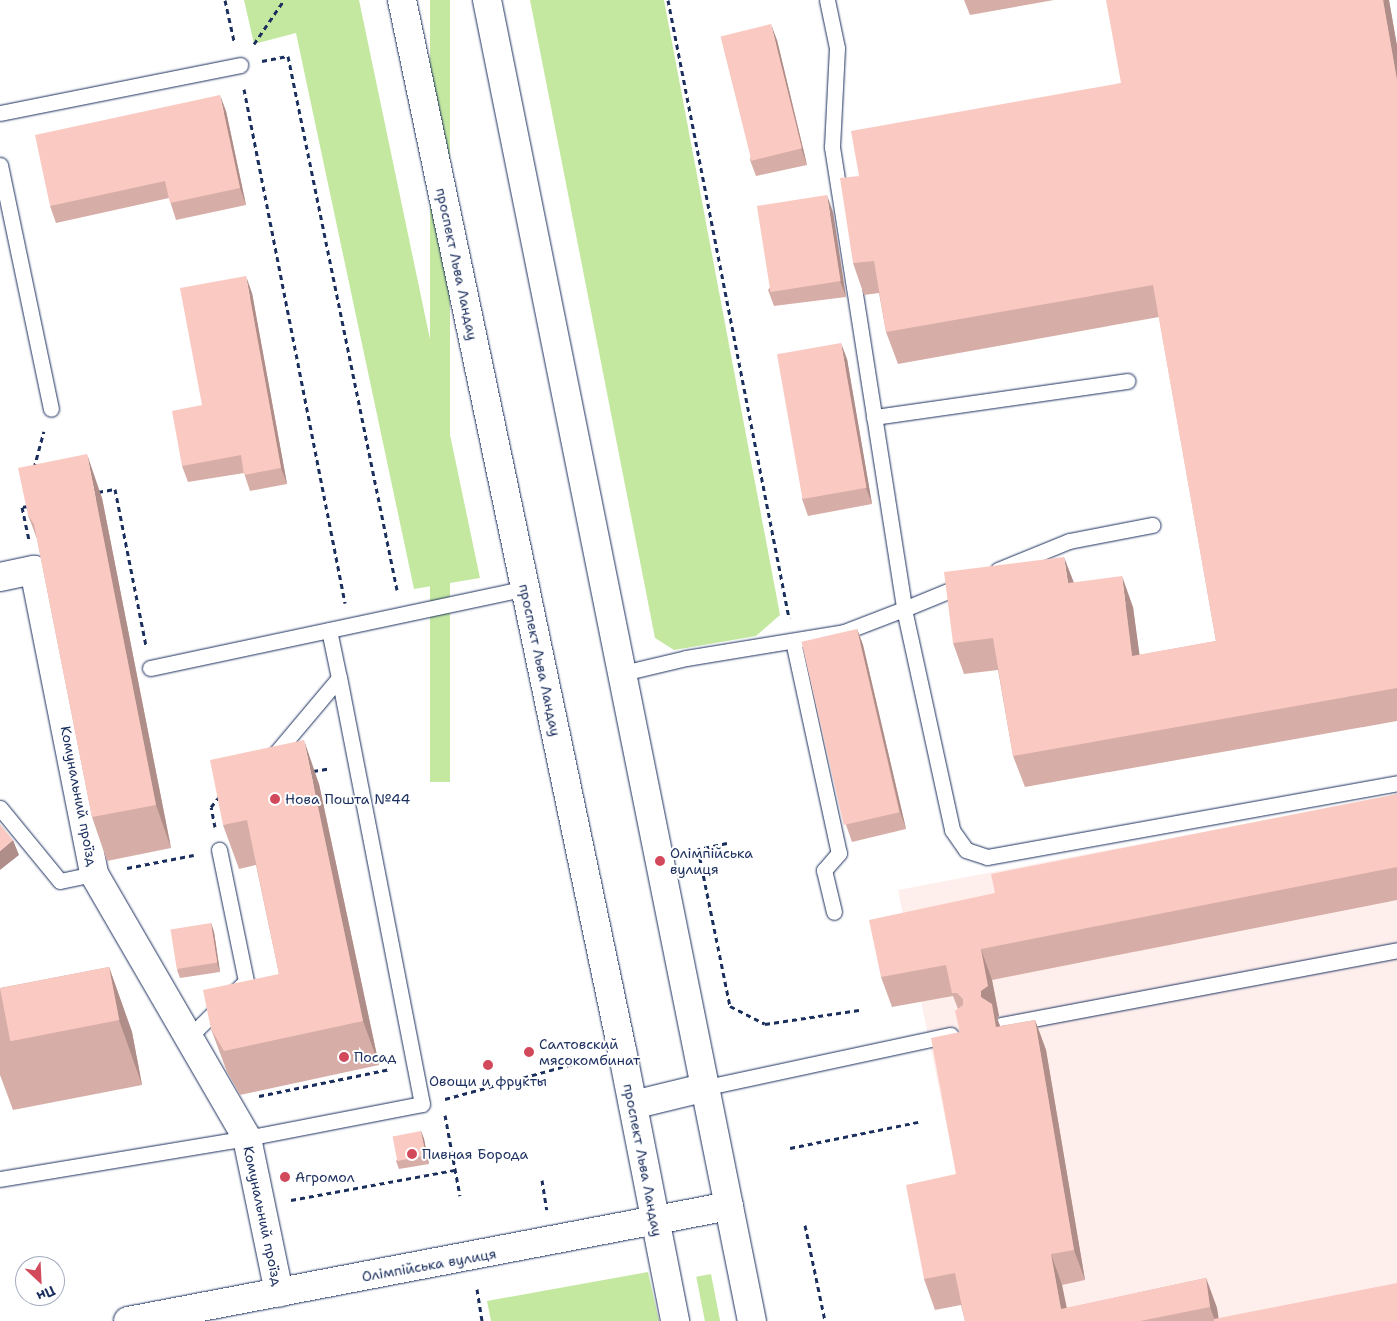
<!DOCTYPE html>
<html>
<head>
<meta charset="utf-8">
<style>
  body { margin:0 }
  #map { position:relative; width:1397px; height:1321px; overflow:hidden; background:#fff; font-family:"Shantell Sans",sans-serif }
  div>[style] { position:absolute }
  .built>* { inset:0; background:#feefed }
  .green>* { inset:0; background:#c5e8a1; transform-origin:0 0 }
  .path>* { height:3px; margin-top:-1.5px; transform-origin:0; background:repeating-linear-gradient(90deg,#1b2f5e 0 5px,transparent 0 9px) }
  .roads { filter:drop-shadow(0 0 1px #1b2f5e) drop-shadow(0 0 1px #1b2f5e) }
  .service>* { height:15px; margin:-7.5px; padding:0 7.5px; transform-origin:7.5px; border-radius:7.5px; background:#fff }
  .minor>* { height:28px; margin:-14px; padding:0 14px; transform-origin:14px; border-radius:14px; background:#fff }
  .tertiary>* { height:28px; margin:-14px; padding:0 14px; transform-origin:14px; border-radius:14px; background:#fff }
  .primary>* { height:28px; margin:-14px; padding:0 14px; transform-origin:14px; border-radius:14px; background:#fff }
  .wall>* { inset:0; background:#d7aea7 }
  .shaded-wall>* { inset:0; background:#af8d88 }
  .building>* { inset:0; background:#facac2; transform-origin:0 0 }
  .dots>* { width:14px; height:14px; translate:-50% -50%; box-sizing:border-box; border:2px solid #fff; border-radius:50% }
  span { translate:-50% -50%; white-space:nowrap; text-align:center; line-height:1.15; -webkit-text-stroke:4px #fff; paint-order:stroke }
  .street-label { font-size:14px; color:#1b2f5e }
  .poi-label { font-size:14px; color:#1b2f5e }
  .left { translate:0 -50%; text-align:left }
  .north { position:absolute; left:15px; top:1256px; width:50px; height:50px; box-sizing:border-box; background:#fff; border:1px solid #a4acbf; border-radius:50%; rotate:155deg; font-size:14px; font-weight:700; line-height:20px; text-align:center; color:#1b2f5e }
  .north::after { content:''; display:block; margin:auto; width:18px; height:22px; background:#d1495b; clip-path:polygon(50% 0,100% 100%,50% 72%,0 100%) }
</style>
</head>
<body>
<div id="map">
  <div class="built">
    <div style="clip-path:polygon(1397px 795px,1397px 1321px,987px 1321px,898px 890px)"></div>
  </div>
  <div class="green">
    <div style="clip-path:polygon(244px 0,359px 0,480px 578px,414px 589px,296px 33px,254px 44px)"></div>
    <div style="left:430px;top:0;width:20px;height:782px"></div>
    <div style="clip-path:polygon(530px 0,664px 0,780px 615px,756px 636px,674px 650px,655px 638px)"></div>
    <div style="clip-path:polygon(648px 1272px,659px 1321px,491px 1321px,487px 1301px)"></div>
    <div style="left:711px;top:1274px;width:48px;height:15px;rotate:79deg"></div>
  </div>
  <div class="path">
    <div style="left:225px;top:0;width:42px;rotate:77.6deg"></div>
    <div style="left:668px;top:0;width:630px;rotate:78.92deg"></div>
    <div style="left:254px;top:44px;width:53px;rotate:-55.7deg"></div>
    <div style="left:262px;top:61px;width:26px;rotate:-11deg"></div>
    <div style="left:288px;top:56px;width:545px;rotate:78.46deg"></div>
    <div style="left:244px;top:89px;width:524px;rotate:78.88deg"></div>
    <div style="left:34px;top:468px;width:38px;rotate:-75deg"></div>
    <div style="left:98px;top:492px;width:17px;rotate:-10deg"></div>
    <div style="left:115px;top:489px;width:159px;rotate:78.8deg"></div>
    <div style="left:28px;top:506px;width:6px;rotate:171deg"></div>
    <div style="left:22px;top:507px;width:33px;rotate:78deg"></div>
    <div style="left:313px;top:771px;width:18px;rotate:-9deg"></div>
    <div style="left:215px;top:827px;width:20px;rotate:-101deg"></div>
    <div style="left:211px;top:807px;width:13px;rotate:-51deg"></div>
    <div style="left:727px;top:843px;width:30px;rotate:168deg"></div>
    <div style="left:698px;top:849px;width:160px;rotate:78.5deg"></div>
    <div style="left:730px;top:1006px;width:39px;rotate:27deg"></div>
    <div style="left:765px;top:1024px;width:95px;rotate:-8.5deg"></div>
    <div style="left:127px;top:868px;width:68px;rotate:-11deg"></div>
    <div style="left:259px;top:1096px;width:134px;rotate:-11.6deg"></div>
    <div style="left:445px;top:1099px;width:151px;rotate:-15.3deg"></div>
    <div style="left:445px;top:1115px;width:82px;rotate:79.5deg"></div>
    <div style="left:790px;top:1148px;width:131px;rotate:-11.5deg"></div>
    <div style="left:542px;top:1180px;width:30px;rotate:81deg"></div>
    <div style="left:291px;top:1200px;width:167px;rotate:-10.4deg"></div>
    <div style="left:805px;top:1225px;width:98px;rotate:78.2deg"></div>
    <div style="left:477px;top:1289px;width:32px;rotate:81deg"></div>
  </div>
  <div class="roads">
    <div class="service">
      <div style="left:827px;top:0;width:49px;rotate:78.2deg"></div>
      <div style="left:837px;top:48px;width:99px;rotate:92.9deg"></div>
      <div style="left:832px;top:147px;width:468px;rotate:81.1deg"></div>
      <div style="left:904px;top:609px;width:66px;rotate:-22.3deg"></div>
      <div style="left:0;top:113px;width:245px;rotate:-11.3deg"></div>
      <div style="left:0;top:165px;width:249px;rotate:78.2deg"></div>
      <div style="left:874px;top:417px;width:256px;rotate:-8.1deg"></div>
      <div style="left:998px;top:570px;width:77px;rotate:-22.2deg"></div>
      <div style="left:1069px;top:541px;width:85px;rotate:-10.9deg"></div>
      <div style="left:793px;top:641px;width:217px;rotate:77.8deg"></div>
      <div style="left:839px;top:853px;width:23px;rotate:131deg"></div>
      <div style="left:824px;top:870px;width:43px;rotate:76.6deg"></div>
      <div style="left:150px;top:668px;width:383px;rotate:-12deg"></div>
      <div style="left:623px;top:673px;width:65px;rotate:-13.4deg"></div>
      <div style="left:686px;top:658px;width:160px;rotate:-9.3deg"></div>
      <div style="left:844px;top:632px;width:64px;rotate:-21deg"></div>
      <div style="left:904px;top:609px;width:226px;rotate:77.7deg"></div>
      <div style="left:952px;top:830px;width:24px;rotate:55deg"></div>
      <div style="left:966px;top:850px;width:22px;rotate:18deg"></div>
      <div style="left:987px;top:857px;width:417px;rotate:-10.2deg"></div>
      <div style="left:270px;top:760px;width:107px;rotate:-49.9deg"></div>
      <div style="left:339px;top:678px;width:49px;rotate:-101.8deg"></div>
      <div style="left:0;top:808px;width:94px;rotate:50.6deg"></div>
      <div style="left:60px;top:881px;width:35px;rotate:-12deg"></div>
      <div style="left:1001px;top:1025px;width:403px;rotate:-10.7deg"></div>
      <div style="left:188px;top:1038px;width:81px;rotate:-44.5deg"></div>
      <div style="left:246px;top:981px;width:134px;rotate:-101.6deg"></div>
      <div style="left:707px;top:1087px;width:249px;rotate:-12.1deg"></div>
      <div style="left:0;top:1179px;width:250px;rotate:-9.4deg"></div>
      <div style="left:247px;top:1138px;width:178px;rotate:-11deg"></div>
      <div style="left:422px;top:1104px;width:434px;rotate:-101deg"></div>
    </div>
    <div class="minor">
      <div style="left:0;top:577px;width:35px;rotate:-12deg"></div>
      <div style="left:34px;top:570px;width:310px;rotate:78.8deg"></div>
      <div style="left:94px;top:874px;width:305px;rotate:59.9deg"></div>
      <div style="left:247px;top:1138px;width:158px;rotate:78.3deg"></div>
    </div>
    <div class="tertiary">
      <div style="left:128px;top:1321px;width:612px;rotate:-10.83deg"></div>
    </div>
    <div class="primary">
      <div style="left:402px;top:0;width:1073px;rotate:78.17deg"></div>
      <div style="left:622px;top:1050px;width:276px;rotate:78.9deg"></div>
      <div style="left:487px;top:0;width:1347px;rotate:78.66deg"></div>
      <div style="left:633px;top:1105px;width:76px;rotate:-13.7deg"></div>
    </div>
  </div>
  <div class="wall">
    <div style="clip-path:polygon(964px 0,1054px 0,970px 15px)"></div>
    <div style="clip-path:polygon(1389px 0,1397px 46px,1397px 721px,1025px 787px,1013px 756px,998px 670px,964px 674px,953px 643px,1073px 582px,1133px 607px,1139px 655px,1216px 641px,1159px 317px,898px 364px,886px 332px,879px 293px,864px 295px,853px 263px,859px 176px,1121px 83px)"></div>
    <div style="clip-path:polygon(777px 40px,807px 165px,756px 176px,750px 160px)"></div>
    <div style="clip-path:polygon(226px 111px,246px 205px,176px 220px,169px 198px,56px 223px,50px 206px)"></div>
    <div style="clip-path:polygon(833px 212px,846px 297px,774px 306px,768px 290px)"></div>
    <div style="clip-path:polygon(252px 293px,287px 484px,250px 491px,244px 473px,188px 482px,182px 466px,202px 405px)"></div>
    <div style="clip-path:polygon(847px 359px,872px 504px,808px 516px,802px 499px)"></div>
    <div style="clip-path:polygon(102px 498px,171px 848px,107px 861px,92px 817px,37px 539px,28px 515px)"></div>
    <div style="clip-path:polygon(857px 629px,863px 645px,906px 829px,852px 842px,846px 825px)"></div>
    <div style="clip-path:polygon(319px 784px,379px 1065px,240px 1095px,227px 1072px,211px 1029px,279px 974px,256px 865px,239px 869px,223px 825px)"></div>
    <div style="clip-path:polygon(1397px 794px,1397px 900px,992px 980px,999px 1016px,997px 1018px,1000px 1026px,1035px 1020px,1046px 1050px,1085px 1280px,1062px 1285px,1067px 1308px,1206px 1278px,1217px 1308px,1218px 1319px,1397px 1321px,965px 1321px,961px 1305px,935px 1310px,924px 1279px,956px 1174px,960px 1032px,958px 1009px,953px 996px,892px 1007px,881px 977px,995px 893px)"></div>
    <div style="clip-path:polygon(211px 923px,214px 932px,220px 972px,180px 978px,177px 970px)"></div>
    <div style="clip-path:polygon(109px 967px,132px 1032px,142px 1085px,13px 1110px,0 1075px,0 988px)"></div>
    <div style="clip-path:polygon(421px 1131px,424px 1139px,429px 1164px,399px 1169px,396px 1161px)"></div>
  </div>
  <div class="shaded-wall">
    <div style="clip-path:polygon(1383px 0,1389px 0,1397px 46px,1397px 80px)"></div>
    <div style="clip-path:polygon(771px 24px,777px 40px,807px 165px,801px 148px)"></div>
    <div style="clip-path:polygon(220px 95px,226px 111px,246px 205px,240px 188px)"></div>
    <div style="clip-path:polygon(827px 195px,833px 212px,846px 297px,840px 281px)"></div>
    <div style="clip-path:polygon(246px 276px,252px 293px,287px 484px,281px 468px)"></div>
    <div style="clip-path:polygon(841px 343px,847px 359px,872px 504px,866px 488px)"></div>
    <div style="clip-path:polygon(87px 454px,102px 498px,171px 848px,156px 805px)"></div>
    <div style="clip-path:polygon(1064px 557px,1076px 588px,1068px 583px)"></div>
    <div style="clip-path:polygon(1122px 576px,1133px 607px,1144px 687px,1132px 656px)"></div>
    <div style="clip-path:polygon(857px 629px,863px 645px,906px 829px,900px 812px)"></div>
    <div style="clip-path:polygon(304px 740px,319px 784px,379px 1065px,363px 1021px)"></div>
    <div style="clip-path:polygon(13px 840px,19px 855px,0 870px,0 851px)"></div>
    <div style="clip-path:polygon(211px 923px,214px 932px,220px 972px,217px 963px)"></div>
    <div style="clip-path:polygon(981px 949px,992px 980px,999px 1016px,997px 1018px,1003px 1034px,1007px 1057px,981px 997px)"></div>
    <div style="clip-path:polygon(109px 967px,132px 1032px,142px 1085px,119px 1020px)"></div>
    <div style="clip-path:polygon(1035px 1020px,1046px 1050px,1085px 1280px,1074px 1250px)"></div>
    <div style="clip-path:polygon(421px 1131px,424px 1139px,429px 1164px,426px 1156px)"></div>
    <div style="clip-path:polygon(1051px 1254px,1062px 1285px,1069px 1321px,1061px 1309px)"></div>
    <div style="clip-path:polygon(1206px 1278px,1217px 1308px,1219px 1321px,1215px 1321px,1210px 1307px)"></div>
  </div>
  <div class="building">
    <div style="clip-path:polygon(1106px 0,1383px 0,1397px 80px,1397px 688px,1013px 756px,993px 638px,953px 643px,944px 572px,1064px 557px,1068px 583px,1122px 576px,1132px 656px,1216px 641px,1153px 285px,886px 332px,874px 261px,853px 263px,840px 178px,859px 176px,851px 131px,1121px 83px)"></div>
    <div style="left:771px;top:24px;width:128px;height:52px;rotate:76deg"></div>
    <div style="clip-path:polygon(220px 95px,240px 188px,170px 203px,165px 181px,50px 206px,35px 135px)"></div>
    <div style="left:827px;top:195px;width:87px;height:71px;rotate:81deg"></div>
    <div style="clip-path:polygon(246px 276px,281px 468px,244px 475px,241px 455px,182px 466px,172px 411px,202px 405px,180px 288px)"></div>
    <div style="left:841px;top:343px;width:147px;height:65px;rotate:80deg"></div>
    <div style="clip-path:polygon(87px 454px,156px 805px,92px 817px,34px 524px,28px 515px,18px 468px)"></div>
    <div style="left:857px;top:629px;width:188px;height:57px;rotate:77deg"></div>
    <div style="clip-path:polygon(304px 740px,363px 1021px,224px 1051px,211px 1029px,203px 990px,279px 974px,247px 820px,223px 825px,210px 760px)"></div>
    <div style="clip-path:polygon(1397px 794px,1397px 867px,981px 949px,988px 986px,981px 991px,981px 997px,992px 1004px,996px 1027px,1035px 1020px,1074px 1250px,1051px 1254px,1061px 1309px,1206px 1278px,1210px 1307px,1140px 1321px,965px 1321px,955px 1273px,924px 1279px,906px 1185px,956px 1174px,931px 1038px,960px 1032px,955px 1011px,963px 1005px,963px 999px,957px 993px,952px 993px,946px 965px,881px 977px,869px 920px,995px 893px,991px 874px)"></div>
    <div style="clip-path:polygon(0 824px,13px 840px,0 851px)"></div>
    <div style="left:211px;top:923px;width:40px;height:41px;rotate:81deg"></div>
    <div style="left:109px;top:967px;width:54px;height:111px;rotate:79deg"></div>
    <div style="left:421px;top:1131px;width:25px;height:29px;rotate:79deg"></div>
    <div style="clip-path:polygon(1397px 1283px,1397px 1321px,1214px 1321px,1214px 1319px)"></div>
  </div>
  <div class="dots">
    <div style="left:275px;top:799px;background:#d1495b"></div>
    <div style="left:660px;top:861px;background:#d1495b"></div>
    <div style="left:529px;top:1052px;background:#d1495b"></div>
    <div style="left:344px;top:1057px;background:#d1495b"></div>
    <div style="left:488px;top:1065px;background:#d1495b"></div>
    <div style="left:412px;top:1154px;background:#d1495b"></div>
    <div style="left:285px;top:1177px;background:#d1495b"></div>
  </div>
  <div class="street-label">
    <span style="left:457px;top:264px;rotate:78deg">проспект Льва Ландау</span>
    <span style="left:540px;top:660px;rotate:78deg">проспект Льва Ландау</span>
    <span style="left:79px;top:796px;rotate:79deg">Комунальний проїзд</span>
    <span style="left:643px;top:1160px;rotate:79deg">проспект Льва Ландау</span>
    <span style="left:263px;top:1216px;rotate:78deg">Комунальний проїзд</span>
    <span style="left:429px;top:1265px;rotate:-10deg">Олімпійська вулиця</span>
  </div>
  <div class="poi-label">
    <span class="left" style="left:285px;top:799px">Нова Пошта №44</span>
    <span class="left" style="left:670px;top:861px">Олімпійська<br>вулиця</span>
    <span class="left" style="left:539px;top:1052px">Салтовский<br>мясокомбинат</span>
    <span class="left" style="left:354px;top:1057px">Посад</span>
    <span style="left:488px;top:1081px">Овощи и фрукты</span>
    <span class="left" style="left:422px;top:1154px">Пивная Борода</span>
    <span class="left" style="left:295px;top:1177px">Агромол</span>
  </div>
  <div class="north">Пн</div>
</div>
</body>
</html>
